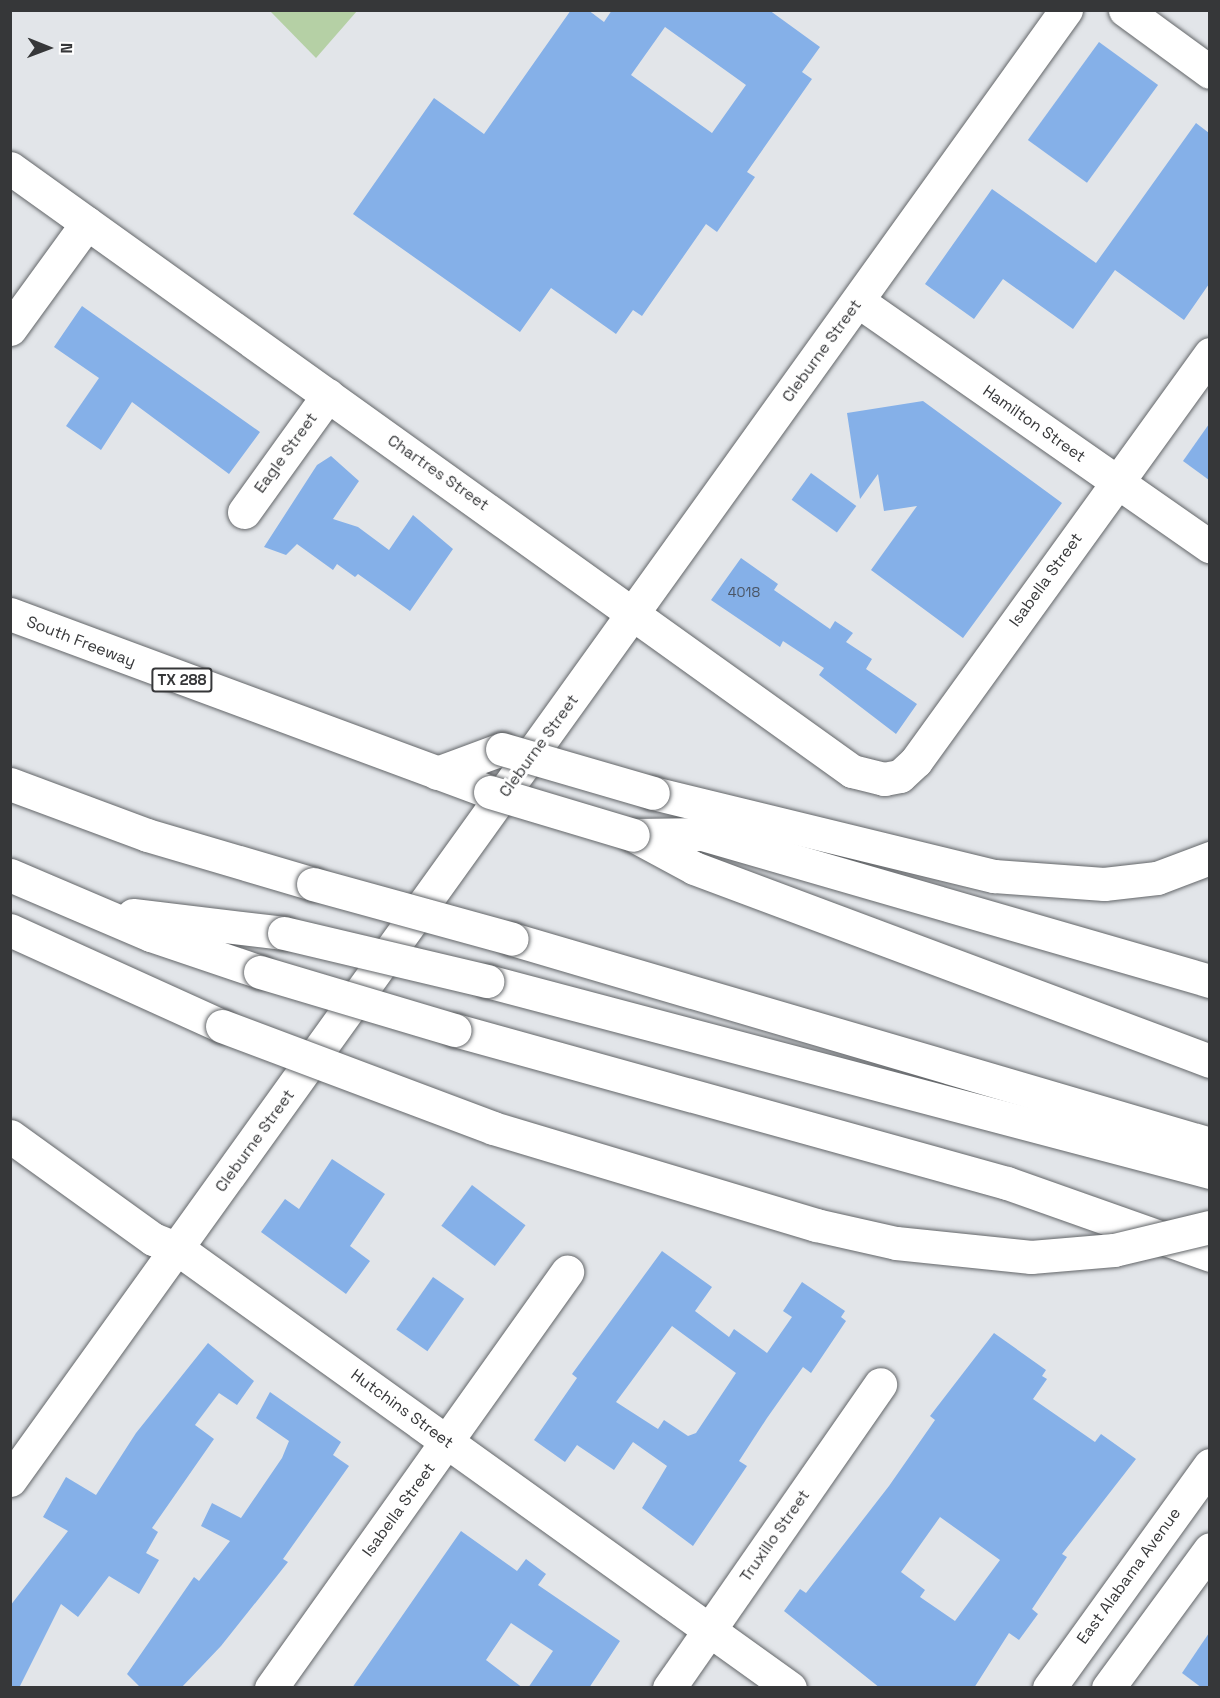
<!DOCTYPE html>
<html>
<head>
<meta charset="utf-8">
<style>
  body { margin:0 }
  #map { position:relative; width:1220px; height:1698px; overflow:hidden; background:#e2e5e9; font-family:"Space Grotesk",sans-serif }
  div>[style] { position:absolute }
  .green>* { inset:0; background:#b5d0a5 }
  .building>* { inset:0; background:#85b0e8; transform-origin:0 0 }
  .roads { filter:drop-shadow(0 0 2px #636669) drop-shadow(0 0 2px #636669) }
  .minor>* { height:33px; margin:-16.5px; padding:0 16.5px; transform-origin:16.5px; border-radius:16.5px; background:#fff }
  .major>* { height:33px; margin:-16.5px; padding:0 16.5px; transform-origin:16.5px; border-radius:16.5px; background:#fff }
  .highway>* { height:33px; margin:-16.5px; padding:0 16.5px; transform-origin:16.5px; border-radius:16.5px; background:#fff }
  .bridges { filter:drop-shadow(0 0 2px #636669) drop-shadow(0 0 2px #636669) }
  .highway-bridge>* { height:33px; margin:-16.5px; padding:0 16.5px; transform-origin:16.5px; border-radius:16.5px; background:#fff }
  span { translate:-50% -50%; white-space:nowrap; text-align:center; line-height:1.15; -webkit-text-stroke:6px #fff; paint-order:stroke }
  .number-label { font-size:14px; color:#4a5565 }
  .number-label span { -webkit-text-stroke-width:0 }
  .shield-label span { padding:2px 4px; background:#fff; border:2px solid; border-radius:4px; -webkit-text-stroke-width:0 }
  .shield-label { font-size:15px; color:#363739; font-weight:700 }
  .street-label { font-size:16px; color:#363739 }
  .frame { position:absolute; inset:0; border:12px solid #363739; pointer-events:none }
  .north { position:absolute; left:18px; top:18px; width:60px; height:60px; -webkit-text-stroke:4px #fff; paint-order:stroke; rotate:91deg; font-size:16px; font-weight:700; line-height:24px; text-align:center; color:#363739 }
  .north::after { content:''; display:block; margin:auto; width:21px; height:27px; background:#363739; clip-path:polygon(50% 0,100% 100%,50% 72%,0 100%) }
</style>
</head>
<body>
<div id="map">
  <div class="green">
    <div style="clip-path:polygon(270px 11px,357px 11px,316px 58px)"></div>
  </div>
  <div class="building">
    <div style="clip-path:polygon(evenodd,571px 10px,588px 10px,604px 22px,612px 10px,769px 10px,820px 47px,802px 72px,812px 79px,747px 172px,755px 177px,717px 232px,706px 224px,642px 316px,633px 310px,616px 334px,551px 288px,520px 332px,353px 214px,434px 98px,484px 134px,571px 10px,665px 27px,746px 85px,712px 133px,631px 75px,665px 27px)"></div>
    <div style="left:1099px;top:42px;width:73px;height:121px;rotate:36deg"></div>
    <div style="clip-path:polygon(1196px 123px,1209px 133px,1209px 284px,1184px 320px,1115px 270px,1073px 329px,1003px 279px,974px 319px,925px 284px,992px 189px,1096px 263px)"></div>
    <div style="clip-path:polygon(82px 306px,260px 432px,229px 474px,132px 402px,101px 450px,66px 426px,99px 378px,54px 347px)"></div>
    <div style="clip-path:polygon(923px 401px,1062px 503px,963px 638px,871px 570px,917px 506px,884px 511px,878px 474px,860px 499px,847px 413px)"></div>
    <div style="clip-path:polygon(1209px 424px,1209px 480px,1183px 461px)"></div>
    <div style="clip-path:polygon(331px 456px,359px 481px,333px 519px,358px 527px,389px 550px,413px 515px,453px 549px,410px 611px,358px 574px,355px 577px,337px 564px,333px 570px,297px 544px,286px 555px,264px 547px,317px 465px)"></div>
    <div style="left:811px;top:473px;width:56px;height:33px;rotate:36deg"></div>
    <div style="clip-path:polygon(741px 558px,778px 584px,774px 590px,830px 629px,835px 621px,853px 633px,846px 642px,872px 659px,866px 669px,917px 704px,896px 734px,819px 675px,824px 668px,783px 641px,780px 647px,711px 600px)"></div>
    <div style="clip-path:polygon(332px 1159px,385px 1194px,350px 1246px,370px 1261px,346px 1294px,261px 1232px,285px 1199px,299px 1209px)"></div>
    <div style="left:472px;top:1185px;width:67px;height:51px;rotate:37deg"></div>
    <div style="clip-path:polygon(evenodd,662px 1251px,712px 1287px,695px 1311px,729px 1337px,734px 1329px,767px 1353px,792px 1317px,783px 1311px,802px 1282px,845px 1311px,841px 1317px,846px 1321px,811px 1373px,803px 1367px,767px 1418px,739px 1461px,747px 1466px,693px 1546px,642px 1508px,667px 1466px,633px 1442px,614px 1470px,577px 1445px,565px 1462px,534px 1440px,577px 1378px,572px 1374px,662px 1251px,672px 1326px,736px 1373px,696px 1433px,688px 1436px,664px 1420px,658px 1429px,616px 1402px,672px 1326px)"></div>
    <div style="left:433px;top:1277px;width:38px;height:64px;rotate:35deg"></div>
    <div style="clip-path:polygon(evenodd,994px 1333px,1046px 1370px,1042px 1376px,1047px 1379px,1033px 1399px,1095px 1442px,1101px 1434px,1136px 1459px,1062px 1554px,1067px 1557px,1032px 1609px,1038px 1614px,1019px 1640px,1009px 1633px,974px 1688px,880px 1688px,784px 1611px,800px 1589px,806px 1593px,889px 1486px,935px 1420px,930px 1416px,994px 1333px,940px 1517px,1000px 1560px,955px 1621px,920px 1597px,925px 1590px,901px 1572px,940px 1517px)"></div>
    <div style="clip-path:polygon(208px 1343px,254px 1381px,237px 1405px,219px 1393px,195px 1425px,214px 1439px,152px 1528px,158px 1532px,146px 1553px,159px 1560px,139px 1594px,109px 1576px,78px 1617px,61px 1604px,19px 1688px,10px 1688px,10px 1606px,68px 1531px,43px 1517px,66px 1477px,96px 1495px,136px 1433px)"></div>
    <div style="clip-path:polygon(270px 1392px,341px 1442px,333px 1455px,349px 1466px,283px 1559px,288px 1562px,221px 1646px,181px 1688px,141px 1688px,127px 1674px,194px 1577px,199px 1581px,230px 1541px,201px 1526px,212px 1503px,241px 1518px,282px 1458px,289px 1441px,256px 1418px)"></div>
    <div style="clip-path:polygon(461px 1531px,517px 1571px,526px 1559px,546px 1574px,538px 1585px,620px 1641px,589px 1688px,528px 1688px,553px 1651px,511px 1623px,486px 1660px,523px 1688px,352px 1688px)"></div>
    <div style="clip-path:polygon(1209px 1633px,1209px 1688px,1202px 1688px,1182px 1673px)"></div>
  </div>
  <div class="roads">
    <div class="minor">
      <div style="left:1125px;top:10px;width:105px;rotate:36.1deg"></div>
      <div style="left:10px;top:168px;width:1036px;rotate:35.61deg"></div>
      <div style="left:852px;top:771px;width:33px;rotate:14deg"></div>
      <div style="left:884px;top:779px;width:16px;rotate:-11deg"></div>
      <div style="left:900px;top:776px;width:22px;rotate:-43deg"></div>
      <div style="left:916px;top:761px;width:502px;rotate:-54.16deg"></div>
      <div style="left:858px;top:301px;width:429px;rotate:34.9deg"></div>
      <div style="left:10px;top:329px;width:131px;rotate:-54deg"></div>
      <div style="left:244px;top:512px;width:144px;rotate:-54.3deg"></div>
      <div style="left:10px;top:1136px;width:176px;rotate:35.8deg"></div>
      <div style="left:153px;top:1239px;width:27px;rotate:22deg"></div>
      <div style="left:178px;top:1249px;width:753px;rotate:35.65deg"></div>
      <div style="left:271px;top:1688px;width:511px;rotate:-54.57deg"></div>
      <div style="left:669px;top:1688px;width:370px;rotate:-55.2deg"></div>
      <div style="left:1049px;top:1688px;width:275px;rotate:-54.2deg"></div>
      <div style="left:1108px;top:1688px;width:172px;rotate:-53.7deg"></div>
    </div>
    <div class="major">
      <div style="left:10px;top:1480px;width:1810px;rotate:-54.31deg"></div>
    </div>
    <div class="highway">
      <div style="left:10px;top:614px;width:512px;rotate:20.35deg"></div>
      <div style="left:437px;top:773px;width:69px;rotate:-20.3deg"></div>
      <div style="left:10px;top:784px;width:146px;rotate:20.4deg"></div>
      <div style="left:147px;top:835px;width:173px;rotate:16.4deg"></div>
      <div style="left:653px;top:793px;width:351px;rotate:13.7deg"></div>
      <div style="left:994px;top:876px;width:110px;rotate:4.2deg"></div>
      <div style="left:1104px;top:884px;width:53px;rotate:-6.5deg"></div>
      <div style="left:1157px;top:878px;width:57px;rotate:-20.7deg"></div>
      <div style="left:633px;top:835px;width:69px;rotate:28.4deg"></div>
      <div style="left:694px;top:868px;width:551px;rotate:20.51deg"></div>
      <div style="left:634px;top:835px;width:68px;rotate:-0.8deg"></div>
      <div style="left:702px;top:834px;width:529px;rotate:16.14deg"></div>
      <div style="left:10px;top:875px;width:153px;rotate:23.1deg"></div>
      <div style="left:151px;top:935px;width:115px;rotate:18.7deg"></div>
      <div style="left:133px;top:915px;width:152px;rotate:6.8deg"></div>
      <div style="left:10px;top:930px;width:233px;rotate:24.4deg"></div>
      <div style="left:512px;top:939px;width:727px;rotate:16.37deg"></div>
      <div style="left:487px;top:981px;width:748px;rotate:14.8deg"></div>
      <div style="left:455px;top:1030px;width:573px;rotate:15.49deg"></div>
      <div style="left:1007px;top:1183px;width:215px;rotate:19.5deg"></div>
    </div>
  </div>
  <div class="bridges">
    <div class="highway-bridge">
      <div style="left:502px;top:749px;width:157px;rotate:16.2deg"></div>
      <div style="left:490px;top:792px;width:149px;rotate:16.7deg"></div>
      <div style="left:313px;top:884px;width:206px;rotate:15.4deg"></div>
      <div style="left:284px;top:933px;width:209px;rotate:13.3deg"></div>
      <div style="left:260px;top:972px;width:203px;rotate:16.6deg"></div>
      <div style="left:222px;top:1026px;width:290px;rotate:20.6deg"></div>
      <div style="left:493px;top:1128px;width:337px;rotate:16.7deg"></div>
      <div style="left:816px;top:1225px;width:82px;rotate:12.7deg"></div>
      <div style="left:896px;top:1243px;width:136px;rotate:5.9deg"></div>
      <div style="left:1031px;top:1257px;width:83px;rotate:-4.8deg"></div>
      <div style="left:1114px;top:1250px;width:99px;rotate:-13.5deg"></div>
    </div>
  </div>
  <div class="number-label">
    <span style="left:744px;top:592px">4018</span>
  </div>
  <div class="shield-label">
    <span style="left:182px;top:680px">TX 288</span>
  </div>
  <div class="street-label">
    <span style="left:822px;top:351px;rotate:-54deg">Cleburne Street</span>
    <span style="left:1034px;top:424px;rotate:35deg">Hamilton Street</span>
    <span style="left:286px;top:453px;rotate:-54deg">Eagle Street</span>
    <span style="left:438px;top:473px;rotate:35deg">Chartres Street</span>
    <span style="left:1046px;top:580px;rotate:-54deg">Isabella Street</span>
    <span style="left:81px;top:642px;rotate:21deg">South Freeway</span>
    <span style="left:539px;top:746px;rotate:-54deg">Cleburne Street</span>
    <span style="left:255px;top:1141px;rotate:-54deg">Cleburne Street</span>
    <span style="left:402px;top:1409px;rotate:36deg">Hutchins Street</span>
    <span style="left:399px;top:1510px;rotate:-54deg">Isabella Street</span>
    <span style="left:775px;top:1536px;rotate:-55deg">Truxillo Street</span>
    <span style="left:1129px;top:1576px;rotate:-54deg">East Alabama Avenue</span>
  </div>
  <div class="frame"></div>
  <div class="north">N</div>
</div>
</body>
</html>
